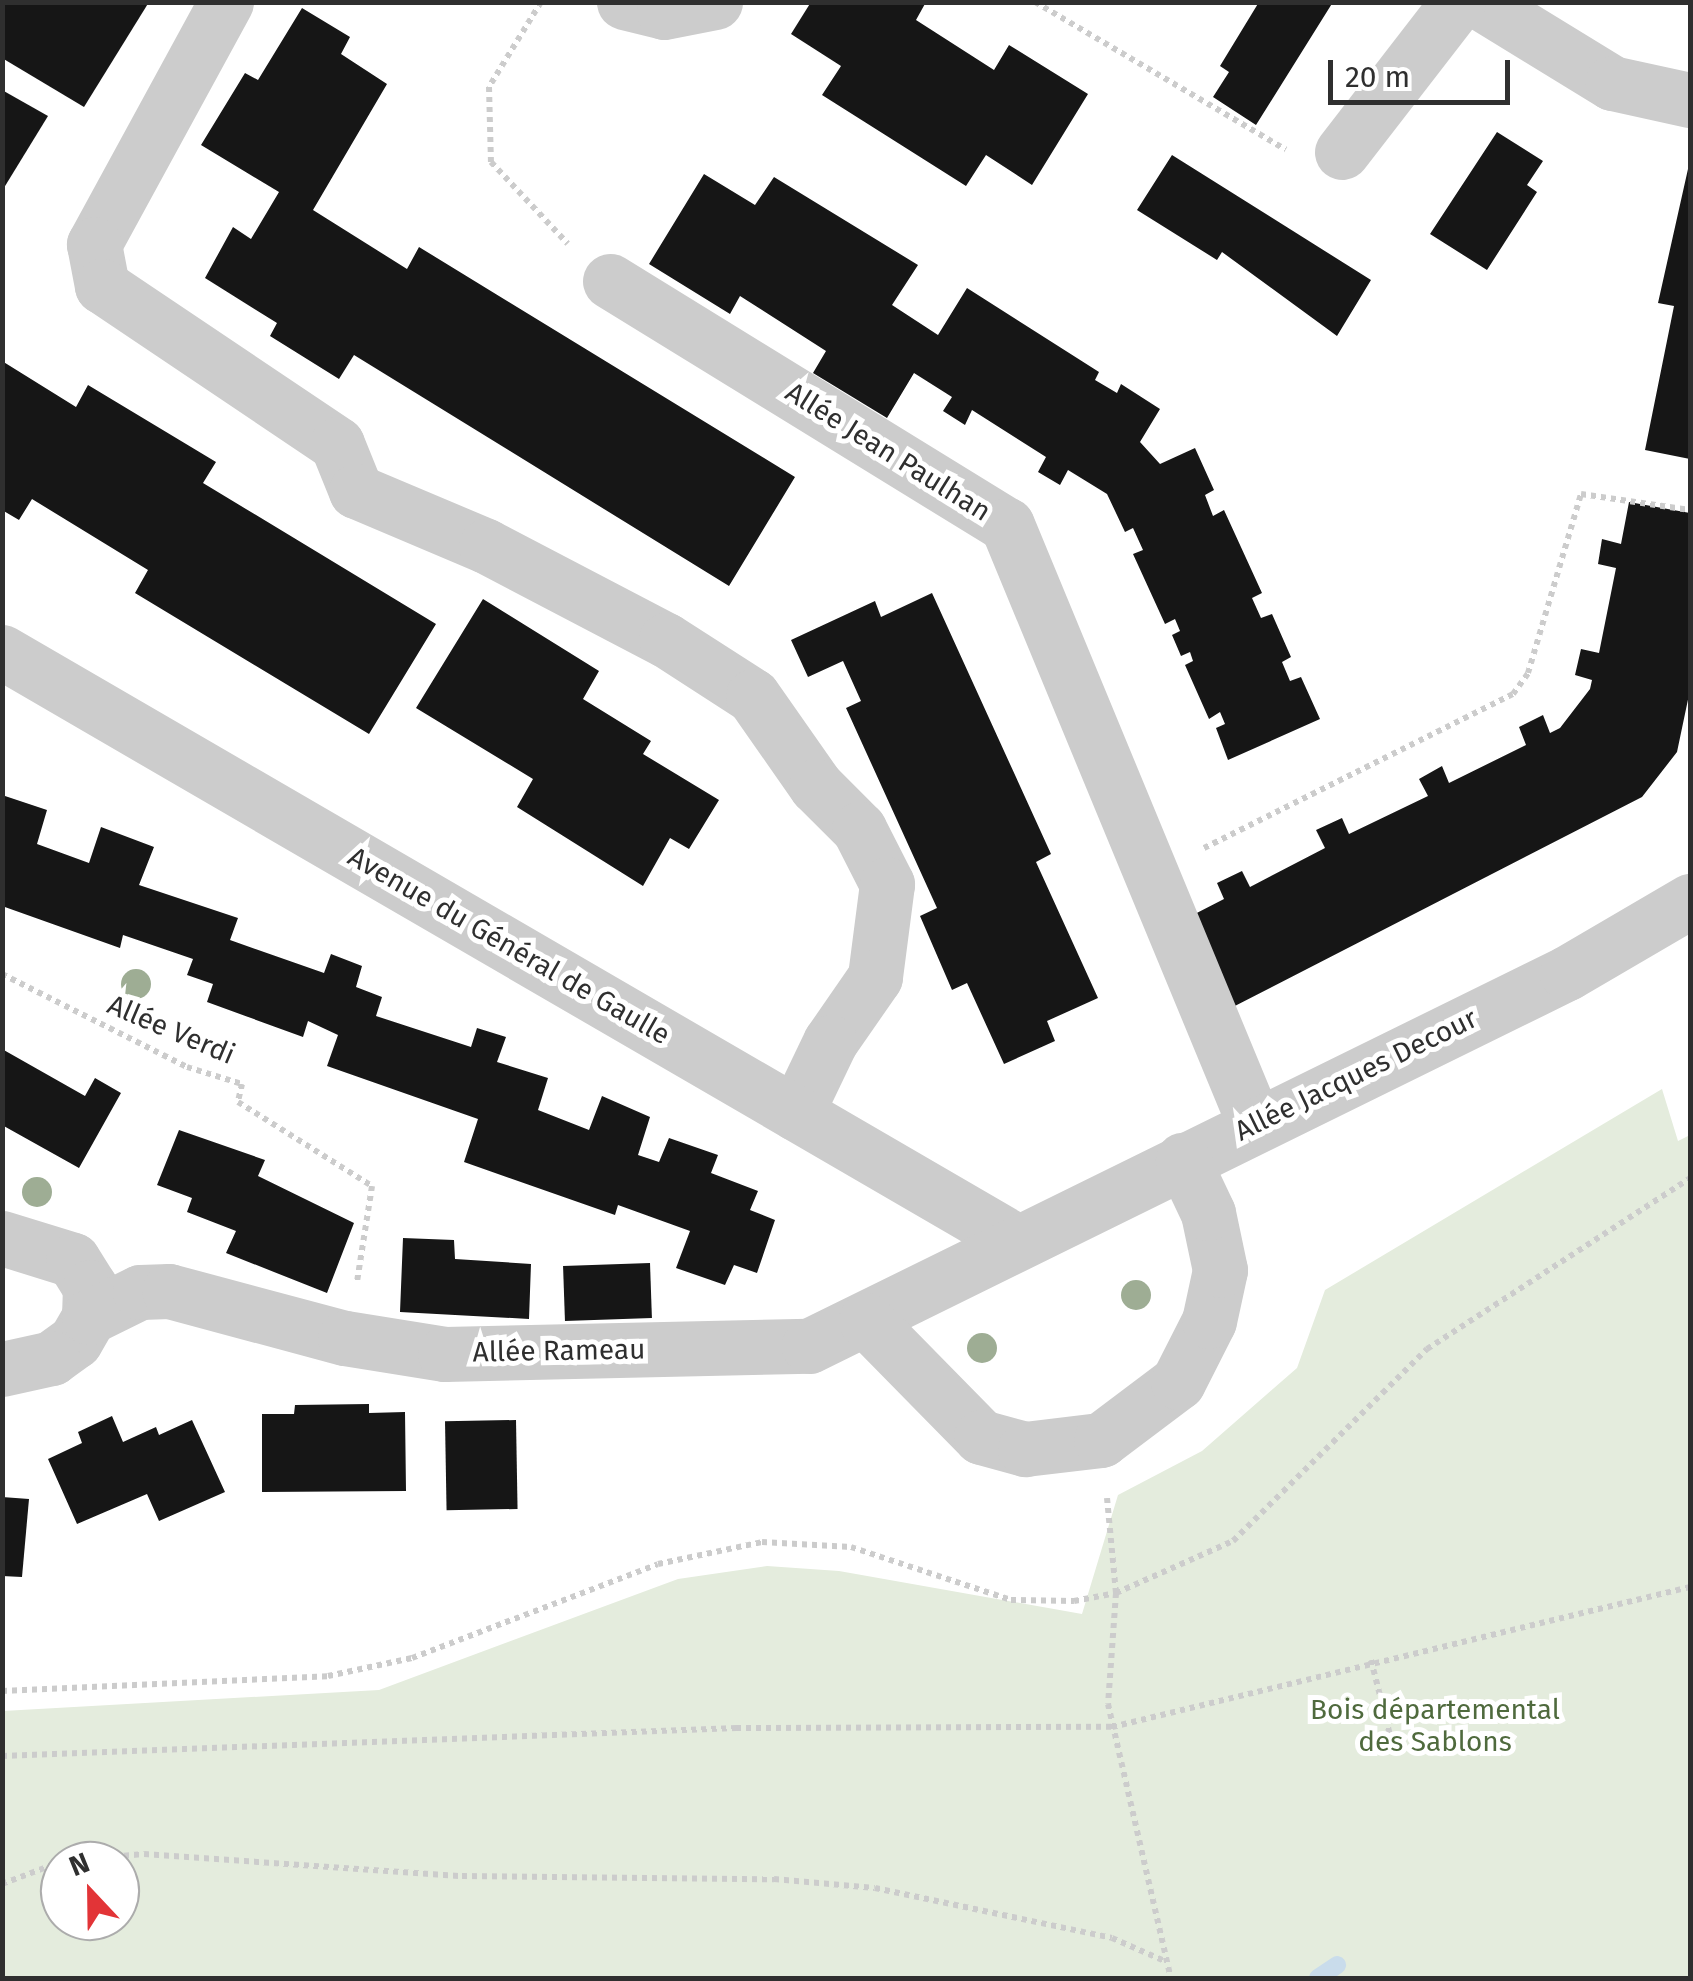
<!DOCTYPE html>
<html>
<head>
<meta charset="utf-8">
<style>
  body { margin:0 }
  #map { position:relative; width:1693px; height:1981px; overflow:hidden; background:#fff; font-family:"Fira Sans",sans-serif }
  div>[style] { position:absolute }
  .green>* { inset:0; background:#e4ecdd }
  .stream>* { height:18px; margin:-9px; padding:0 9px; transform-origin:9px; border-radius:9px; background:#c9dceb }
  .building>* { inset:0; background:#161616; transform-origin:0 0 }
  .path>* { height:6px; margin-top:-3px; transform-origin:0; background:repeating-linear-gradient(90deg,#ccc 0 5px,transparent 0 10px) }
  .minor>* { height:55px; margin:-27.5px; padding:0 27.5px; transform-origin:27.5px; border-radius:27.5px; background:#ccc }
  .trees>* { width:30px; height:30px; margin:-15px; border-radius:50%; background:#9ead94 }
  span { translate:-50% -50%; white-space:nowrap; text-align:center; line-height:1.15; -webkit-text-stroke:10px #fff; paint-order:stroke }
  .street-label { font-size:28px; color:#2f2f2f }
  .park-label { font-size:28px; color:#4f6a3d }
  .frame { position:absolute; inset:0; border:5px solid #2f2f2f; pointer-events:none }
  .north { position:absolute; left:40px; top:1841px; width:100px; height:100px; box-sizing:border-box; background:#fff; border:2px solid #acacac; border-radius:50%; rotate:338deg; font-size:28px; font-weight:700; line-height:40px; text-align:center; color:#2f2f2f }
  .north::after { content:''; display:block; margin:auto; width:35px; height:45px; background:#e23437; clip-path:polygon(50% 0,100% 100%,50% 72%,0 100%) }
  .scale { position:absolute; left:1328px; top:60px; width:182px; height:45px; box-sizing:border-box; border:5px solid #2f2f2f; border-top:0; padding-left:12px; font-size:30px; line-height:35px; white-space:nowrap; color:#2f2f2f; -webkit-text-stroke:8px #fff; paint-order:stroke }
</style>
</head>
<body>
<div id="map">
  <div class="green">
    <div style="clip-path:polygon(evenodd,1662px 1089px,1678px 1141px,1690px 1135px,1690px 1978px,3px 1978px,3px 1711px,379px 1690px,678px 1579px,767px 1566px,839px 1571px,1082px 1614px,1118px 1495px,1202px 1451px,1297px 1368px,1325px 1290px,1662px 1089px,120px 1861px,120px 1921px,60px 1921px,60px 1861px,120px 1861px)"></div>
  </div>
  <div class="stream">
    <div style="left:1318px;top:1978px;width:23px;rotate:-34deg"></div>
  </div>
  <div class="building">
    <div style="clip-path:polygon(2px 2px,149px 2px,84px 107px,2px 58px)"></div>
    <div style="clip-path:polygon(811px 2px,926px 2px,916px 20px,994px 70px,1009px 45px,1088px 94px,1032px 185px,986px 155px,966px 186px,822px 95px,841px 66px,791px 34px)"></div>
    <div style="clip-path:polygon(1259px 2px,1333px 2px,1256px 125px,1213px 97px,1229px 72px,1220px 66px)"></div>
    <div style="clip-path:polygon(302px 8px,350px 37px,341px 54px,387px 84px,313px 210px,407px 269px,419px 247px,795px 477px,729px 586px,354px 355px,339px 379px,270px 336px,277px 323px,205px 278px,233px 227px,251px 239px,279px 192px,201px 145px,245px 73px,258px 80px)"></div>
    <div style="clip-path:polygon(2px 90px,48px 116px,2px 191px)"></div>
    <div style="clip-path:polygon(1497px 132px,1543px 161px,1527px 185px,1537px 192px,1487px 270px,1430px 234px)"></div>
    <div style="clip-path:polygon(1172px 155px,1371px 280px,1337px 336px,1222px 252px,1217px 260px,1137px 210px)"></div>
    <div style="clip-path:polygon(1690px 160px,1690px 459px,1645px 450px,1674px 306px,1658px 303px)"></div>
    <div style="clip-path:polygon(704px 174px,755px 205px,774px 177px,918px 265px,892px 305px,938px 335px,967px 288px,1099px 372px,1095px 380px,1117px 393px,1121px 384px,1160px 409px,1140px 442px,1160px 464px,1195px 448px,1214px 490px,1205px 495px,1213px 516px,1224px 510px,1262px 593px,1252px 598px,1261px 618px,1272px 614px,1291px 657px,1282px 662px,1290px 681px,1301px 677px,1320px 719px,1228px 760px,1216px 728px,1225px 724px,1220px 712px,1209px 719px,1185px 665px,1193px 661px,1190px 652px,1181px 656px,1172px 635px,1180px 631px,1175px 619px,1165px 624px,1133px 554px,1143px 550px,1133px 528px,1125px 532px,1107px 494px,1068px 470px,1060px 485px,1038px 472px,1046px 457px,972px 410px,965px 425px,943px 411px,952px 397px,914px 373px,887px 418px,813px 373px,826px 351px,740px 296px,730px 314px,649px 264px)"></div>
    <div style="clip-path:polygon(2px 361px,76px 407px,88px 385px,216px 462px,203px 483px,436px 624px,369px 734px,135px 593px,148px 570px,32px 499px,19px 520px,2px 510px)"></div>
    <div style="clip-path:polygon(1629px 502px,1690px 513px,1690px 690px,1677px 752px,1642px 797px,1227px 1010px,1187px 918px,1224px 899px,1217px 883px,1242px 871px,1250px 887px,1325px 848px,1316px 830px,1342px 818px,1349px 834px,1428px 796px,1419px 779px,1442px 766px,1449px 783px,1526px 745px,1519px 727px,1543px 715px,1550px 733px,1560px 728px,1590px 689px,1592px 680px,1575px 675px,1581px 649px,1599px 653px,1616px 568px,1598px 564px,1602px 539px,1621px 544px)"></div>
    <div style="clip-path:polygon(932px 593px,1051px 854px,1036px 862px,1098px 998px,1047px 1021px,1055px 1041px,1004px 1064px,967px 983px,952px 990px,920px 916px,937px 908px,846px 708px,861px 701px,843px 661px,808px 677px,791px 640px,875px 601px,881px 617px)"></div>
    <div style="clip-path:polygon(483px 599px,599px 671px,583px 699px,651px 741px,643px 754px,719px 800px,689px 849px,670px 838px,643px 886px,517px 807px,533px 779px,416px 708px)"></div>
    <div style="clip-path:polygon(2px 795px,47px 810px,37px 844px,89px 863px,101px 827px,154px 847px,139px 885px,238px 918px,230px 940px,324px 973px,331px 954px,362px 966px,356px 987px,382px 997px,376px 1016px,471px 1047px,477px 1028px,506px 1037px,497px 1062px,548px 1078px,538px 1110px,589px 1130px,602px 1096px,650px 1117px,638px 1155px,659px 1162px,669px 1138px,718px 1155px,711px 1173px,758px 1191px,750px 1210px,775px 1220px,757px 1273px,734px 1265px,725px 1285px,676px 1268px,690px 1231px,618px 1205px,615px 1215px,464px 1162px,478px 1119px,327px 1066px,338px 1035px,308px 1021px,303px 1037px,207px 1002px,213px 984px,187px 975px,193px 959px,123px 935px,120px 948px,2px 906px)"></div>
    <div style="clip-path:polygon(2px 1049px,85px 1096px,95px 1078px,121px 1093px,79px 1168px,2px 1125px)"></div>
    <div style="clip-path:polygon(179px 1130px,265px 1160px,258px 1176px,354px 1223px,327px 1293px,226px 1253px,236px 1231px,187px 1212px,192px 1198px,157px 1185px)"></div>
    <div style="clip-path:polygon(403px 1238px,454px 1240px,455px 1259px,531px 1264px,529px 1319px,400px 1312px)"></div>
    <div style="left:650px;top:1263px;width:55px;height:87px;rotate:88deg"></div>
    <div style="clip-path:polygon(369px 1404px,369px 1413px,405px 1412px,406px 1491px,262px 1492px,262px 1414px,294px 1414px,295px 1405px)"></div>
    <div style="clip-path:polygon(112px 1416px,123px 1442px,156px 1427px,159px 1435px,192px 1420px,225px 1492px,159px 1521px,147px 1494px,77px 1524px,48px 1459px,82px 1443px,78px 1432px)"></div>
    <div style="left:516px;top:1420px;width:89px;height:71px;rotate:89deg"></div>
    <div style="clip-path:polygon(2px 1497px,29px 1499px,22px 1577px,2px 1576px)"></div>
  </div>
  <div class="path">
    <div style="left:541px;top:2px;width:100px;rotate:121.5deg"></div>
    <div style="left:489px;top:87px;width:75px;rotate:88.5deg"></div>
    <div style="left:491px;top:162px;width:112px;rotate:46.8deg"></div>
    <div style="left:1035px;top:2px;width:291px;rotate:30.5deg"></div>
    <div style="left:1204px;top:848px;width:345px;rotate:-26.5deg"></div>
    <div style="left:1513px;top:694px;width:26px;rotate:-54deg"></div>
    <div style="left:1528px;top:673px;width:187px;rotate:-73.5deg"></div>
    <div style="left:1581px;top:494px;width:110px;rotate:8.4deg"></div>
    <div style="left:2px;top:974px;width:207px;rotate:26.7deg"></div>
    <div style="left:187px;top:1067px;width:58px;rotate:17.2deg"></div>
    <div style="left:242px;top:1084px;width:18px;rotate:103deg"></div>
    <div style="left:238px;top:1102px;width:158px;rotate:32.1deg"></div>
    <div style="left:372px;top:1186px;width:97px;rotate:98.9deg"></div>
    <div style="left:1107px;top:1498px;width:95px;rotate:84.6deg"></div>
    <div style="left:1116px;top:1593px;width:111px;rotate:94.1deg"></div>
    <div style="left:1108px;top:1704px;width:281px;rotate:77.1deg"></div>
    <div style="left:1371px;top:1660px;width:81px;rotate:75.8deg"></div>
    <div style="left:2px;top:1691px;width:326px;rotate:-2.6deg"></div>
    <div style="left:328px;top:1676px;width:86px;rotate:-12.1deg"></div>
    <div style="left:412px;top:1658px;width:263px;rotate:-20.9deg"></div>
    <div style="left:658px;top:1564px;width:106px;rotate:-11.9deg"></div>
    <div style="left:762px;top:1542px;width:89px;rotate:3.2deg"></div>
    <div style="left:851px;top:1547px;width:169px;rotate:18.3deg"></div>
    <div style="left:1011px;top:1600px;width:63px;rotate:0.9deg"></div>
    <div style="left:1074px;top:1601px;width:43px;rotate:-10.8deg"></div>
    <div style="left:1116px;top:1593px;width:128px;rotate:-24deg"></div>
    <div style="left:1233px;top:1541px;width:273px;rotate:-44.7deg"></div>
    <div style="left:1427px;top:1349px;width:314px;rotate:-33deg"></div>
    <div style="left:2px;top:1756px;width:735px;rotate:-2.18deg"></div>
    <div style="left:736px;top:1728px;width:376px;rotate:-0.2deg"></div>
    <div style="left:1112px;top:1727px;width:595px;rotate:-13.62deg"></div>
    <div style="left:64px;top:1861px;width:80px;rotate:-5deg"></div>
    <div style="left:144px;top:1854px;width:319px;rotate:4deg"></div>
    <div style="left:462px;top:1876px;width:312px;rotate:0.6deg"></div>
    <div style="left:774px;top:1879px;width:101px;rotate:5.1deg"></div>
    <div style="left:875px;top:1888px;width:242px;rotate:11.9deg"></div>
    <div style="left:1112px;top:1938px;width:58px;rotate:23.5deg"></div>
    <div style="left:2px;top:1884px;width:62px;rotate:-20.8deg"></div>
  </div>
  <div class="minor">
    <div style="left:226px;top:2px;width:276px;rotate:118.6deg"></div>
    <div style="left:94px;top:244px;width:43px;rotate:79.2deg"></div>
    <div style="left:102px;top:286px;width:283px;rotate:33.9deg"></div>
    <div style="left:337px;top:444px;width:51px;rotate:68deg"></div>
    <div style="left:356px;top:491px;width:141px;rotate:22.9deg"></div>
    <div style="left:486px;top:546px;width:203px;rotate:27.6deg"></div>
    <div style="left:666px;top:640px;width:103px;rotate:32.8deg"></div>
    <div style="left:753px;top:696px;width:110px;rotate:55deg"></div>
    <div style="left:816px;top:786px;width:61px;rotate:45deg"></div>
    <div style="left:859px;top:829px;width:62px;rotate:63deg"></div>
    <div style="left:887px;top:884px;width:94px;rotate:97.4deg"></div>
    <div style="left:875px;top:977px;width:79px;rotate:124.7deg"></div>
    <div style="left:830px;top:1042px;width:79px;rotate:115.6deg"></div>
    <div style="left:624px;top:2px;width:41px;rotate:14deg"></div>
    <div style="left:664px;top:12px;width:52px;rotate:-11.1deg"></div>
    <div style="left:1480px;top:2px;width:155px;rotate:31.5deg"></div>
    <div style="left:1612px;top:83px;width:80px;rotate:12.3deg"></div>
    <div style="left:1342px;top:152px;width:190px;rotate:-52.3deg"></div>
    <div style="left:610px;top:281px;width:466px;rotate:31.6deg"></div>
    <div style="left:1007px;top:525px;width:649px;rotate:67.54deg"></div>
    <div style="left:2px;top:652px;width:1173px;rotate:30.15deg"></div>
    <div style="left:2px;top:1238px;width:74px;rotate:17.2deg"></div>
    <div style="left:73px;top:1260px;width:32px;rotate:58deg"></div>
    <div style="left:90px;top:1287px;width:30px;rotate:92deg"></div>
    <div style="left:89px;top:1317px;width:28px;rotate:120deg"></div>
    <div style="left:75px;top:1341px;width:29px;rotate:144deg"></div>
    <div style="left:52px;top:1358px;width:51px;rotate:167.6deg"></div>
    <div style="left:89px;top:1317px;width:57px;rotate:-26.1deg"></div>
    <div style="left:140px;top:1292px;width:29px;rotate:-2deg"></div>
    <div style="left:169px;top:1291px;width:182px;rotate:15deg"></div>
    <div style="left:345px;top:1338px;width:101px;rotate:9.1deg"></div>
    <div style="left:445px;top:1354px;width:364px;rotate:-1.3deg"></div>
    <div style="left:809px;top:1346px;width:845px;rotate:-26.2deg"></div>
    <div style="left:1567px;top:973px;width:143px;rotate:-30.3deg"></div>
    <div style="left:866px;top:1320px;width:164px;rotate:45.5deg"></div>
    <div style="left:981px;top:1437px;width:46px;rotate:15.3deg"></div>
    <div style="left:1025px;top:1449px;width:77px;rotate:-6.8deg"></div>
    <div style="left:1101px;top:1440px;width:96px;rotate:-37deg"></div>
    <div style="left:1178px;top:1382px;width:68px;rotate:-63.1deg"></div>
    <div style="left:1209px;top:1321px;width:52px;rotate:-77.8deg"></div>
    <div style="left:1220px;top:1270px;width:58px;rotate:-101.9deg"></div>
    <div style="left:1208px;top:1213px;width:59px;rotate:-115.3deg"></div>
  </div>
  <div class="trees">
    <div style="left:136px;top:984px"></div>
    <div style="left:37px;top:1192px"></div>
    <div style="left:1136px;top:1295px"></div>
    <div style="left:982px;top:1348px"></div>
  </div>
  <div class="street-label">
    <span style="left:888px;top:452px;rotate:32deg">Allée Jean Paulhan</span>
    <span style="left:509px;top:946px;rotate:30deg">Avenue du Général de Gaulle</span>
    <span style="left:171px;top:1030px;rotate:23deg">Allée Verdi</span>
    <span style="left:1356px;top:1075px;rotate:-26deg">Allée Jacques Decour</span>
    <span style="left:559px;top:1351px;rotate:-1deg">Allée Rameau</span>
  </div>
  <div class="park-label">
    <span style="left:1435px;top:1726px">Bois départemental<br>des Sablons</span>
  </div>
  <div class="frame"></div>
  <div class="north">N</div>
  <div class="scale">20 m</div>
</div>
</body>
</html>
